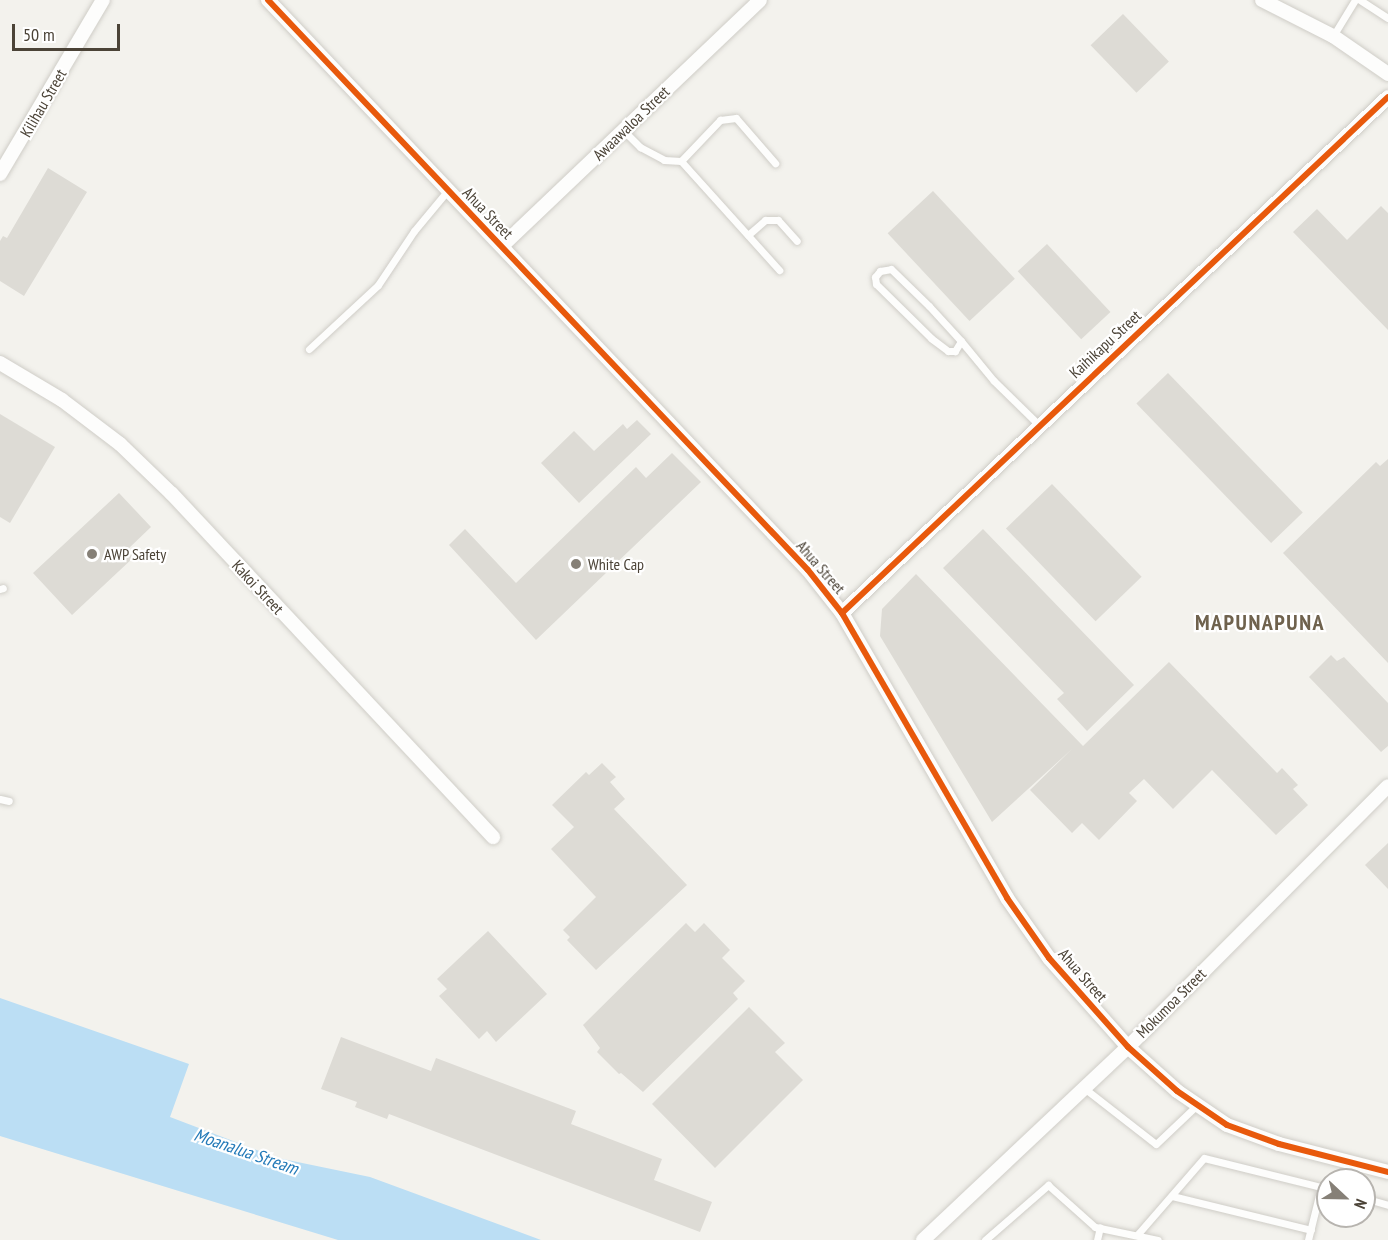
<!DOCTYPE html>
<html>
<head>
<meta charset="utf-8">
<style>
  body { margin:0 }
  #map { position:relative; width:1388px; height:1240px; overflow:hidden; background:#f3f2ed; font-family:"PT Sans Narrow",sans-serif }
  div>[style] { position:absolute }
  .water>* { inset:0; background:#bbdef4 }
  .building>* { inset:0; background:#dddbd5; transform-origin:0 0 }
  .roads { filter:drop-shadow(0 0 2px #cfcdc7) drop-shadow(0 0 2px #cfcdc7) }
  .service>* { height:7px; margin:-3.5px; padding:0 3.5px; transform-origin:3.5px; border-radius:3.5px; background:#fdfdfc }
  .minor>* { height:14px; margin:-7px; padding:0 7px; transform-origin:7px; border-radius:7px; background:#fdfdfc }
  .cycleway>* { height:6px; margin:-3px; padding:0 3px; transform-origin:3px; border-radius:3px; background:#e8590c }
  .dots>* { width:16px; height:16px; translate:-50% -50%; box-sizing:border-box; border:3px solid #fff; border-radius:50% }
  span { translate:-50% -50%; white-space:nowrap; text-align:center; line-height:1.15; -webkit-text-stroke:4.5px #fff; paint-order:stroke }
  .street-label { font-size:16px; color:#4b4337 }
  .poi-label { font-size:16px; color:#4b4337 }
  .left { translate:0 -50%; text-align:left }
  .water-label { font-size:18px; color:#257bb9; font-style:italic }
  .district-label { font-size:22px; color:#6f624d; font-weight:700; letter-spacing:1.5px }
  .north { position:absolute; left:1316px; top:1168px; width:60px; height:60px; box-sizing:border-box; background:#fff; border:2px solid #b7b4af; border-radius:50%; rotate:112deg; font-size:16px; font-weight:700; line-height:24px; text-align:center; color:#4b4337 }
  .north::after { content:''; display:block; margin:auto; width:21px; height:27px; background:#868077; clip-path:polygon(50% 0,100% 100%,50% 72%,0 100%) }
  .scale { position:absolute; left:12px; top:24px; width:108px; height:27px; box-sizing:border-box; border:3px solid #4b4337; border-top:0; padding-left:8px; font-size:18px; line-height:21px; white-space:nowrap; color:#4b4337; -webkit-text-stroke:4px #fff; paint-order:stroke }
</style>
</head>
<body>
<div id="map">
  <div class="water">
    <div style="clip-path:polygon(0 998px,189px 1064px,170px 1117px,278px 1158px,370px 1177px,541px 1240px,338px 1240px,0 1136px)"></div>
  </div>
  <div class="building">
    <div style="left:1123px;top:14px;width:66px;height:45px;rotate:46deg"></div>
    <div style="clip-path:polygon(48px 168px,87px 192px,24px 296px,0 281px,0 241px,3px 236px,7px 238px)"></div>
    <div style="left:933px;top:191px;width:120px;height:62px;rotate:47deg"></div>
    <div style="clip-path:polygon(1381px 206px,1388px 213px,1388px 330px,1293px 232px,1317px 209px,1347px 240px)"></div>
    <div style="left:1047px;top:244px;width:93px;height:40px;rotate:47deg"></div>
    <div style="left:1168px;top:373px;width:194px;height:44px;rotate:46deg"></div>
    <div style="clip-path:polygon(0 414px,55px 447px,10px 523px,0 517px)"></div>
    <div style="clip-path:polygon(637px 420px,651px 434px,579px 503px,541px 463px,574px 431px,594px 451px,623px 424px,627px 429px)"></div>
    <div style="clip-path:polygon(672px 453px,701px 482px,536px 640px,449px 545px,465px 529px,516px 583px,636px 467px,646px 478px)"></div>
    <div style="clip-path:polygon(1388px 459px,1388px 663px,1283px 553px,1376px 462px,1380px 466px)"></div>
    <div style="left:1052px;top:484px;width:129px;height:64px;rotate:46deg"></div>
    <div style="clip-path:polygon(119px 493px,151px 527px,127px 550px,134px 557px,72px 615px,33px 573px)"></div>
    <div style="clip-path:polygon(983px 529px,1134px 685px,1087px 731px,1057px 699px,1064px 693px,943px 568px)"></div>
    <div style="clip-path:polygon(916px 574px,1083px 746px,1169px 662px,1277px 773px,1282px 768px,1298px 785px,1293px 789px,1308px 805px,1276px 835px,1212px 770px,1173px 809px,1144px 779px,1129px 793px,1137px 801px,1099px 840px,1082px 823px,1072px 833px,1030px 790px,1072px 749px,992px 822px,880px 636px,882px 609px)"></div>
    <div style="clip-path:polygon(1331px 655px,1337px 661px,1344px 657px,1388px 703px,1388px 746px,1381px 752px,1309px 677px)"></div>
    <div style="clip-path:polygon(602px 763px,616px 777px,610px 782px,625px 799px,614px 809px,687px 885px,596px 970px,567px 940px,570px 937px,563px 930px,596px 897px,551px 849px,574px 827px,552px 805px,586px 772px,589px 775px)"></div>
    <div style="clip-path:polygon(1388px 843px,1388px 889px,1365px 865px)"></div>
    <div style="clip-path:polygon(686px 923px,695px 932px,704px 923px,730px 950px,722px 958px,745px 981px,733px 993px,738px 999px,643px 1092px,621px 1073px,619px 1074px,597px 1052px,600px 1048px,583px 1025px)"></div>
    <div style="clip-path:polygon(488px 931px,547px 994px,496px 1042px,487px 1031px,479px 1039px,439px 996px,447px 989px,437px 979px)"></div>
    <div style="clip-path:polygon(749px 1007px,785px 1043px,775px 1052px,803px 1080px,715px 1168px,652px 1104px)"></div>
    <div style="clip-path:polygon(341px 1037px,431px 1071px,436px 1058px,576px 1111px,571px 1124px,662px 1159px,654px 1180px,712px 1202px,700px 1232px,389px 1114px,387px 1119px,355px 1107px,357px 1102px,321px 1089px)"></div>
  </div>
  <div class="roads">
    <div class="service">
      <div style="left:1360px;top:0;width:33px;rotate:33deg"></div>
      <div style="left:1333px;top:36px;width:42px;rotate:-58.6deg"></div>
      <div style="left:624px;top:131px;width:23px;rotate:45deg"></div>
      <div style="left:640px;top:147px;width:27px;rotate:28deg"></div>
      <div style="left:664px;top:160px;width:17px;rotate:3deg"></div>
      <div style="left:681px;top:161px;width:147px;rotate:48deg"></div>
      <div style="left:681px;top:161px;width:57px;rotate:-46.4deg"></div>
      <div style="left:720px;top:120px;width:16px;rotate:-7deg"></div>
      <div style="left:736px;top:118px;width:60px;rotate:49.1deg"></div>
      <div style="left:748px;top:235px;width:23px;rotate:-41deg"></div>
      <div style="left:765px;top:220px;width:13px"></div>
      <div style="left:778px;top:220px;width:28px;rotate:48deg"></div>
      <div style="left:961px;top:341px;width:12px;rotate:121deg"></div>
      <div style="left:955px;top:351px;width:7px;rotate:180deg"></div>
      <div style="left:948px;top:351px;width:21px;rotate:-143deg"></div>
      <div style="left:931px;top:338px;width:77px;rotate:-135.5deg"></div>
      <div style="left:876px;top:284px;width:7px;rotate:-98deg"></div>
      <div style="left:875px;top:277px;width:8px;rotate:-50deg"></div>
      <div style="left:880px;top:271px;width:11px;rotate:-10deg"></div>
      <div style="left:891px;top:269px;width:53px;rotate:44.2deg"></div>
      <div style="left:929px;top:306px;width:47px;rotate:47.6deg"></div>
      <div style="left:961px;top:341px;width:52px;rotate:50.5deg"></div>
      <div style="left:994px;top:381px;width:63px;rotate:44.4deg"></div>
      <div style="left:309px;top:349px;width:94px;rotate:-42.8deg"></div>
      <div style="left:378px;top:285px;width:65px;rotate:-56.3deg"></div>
      <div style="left:414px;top:231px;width:53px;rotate:-50.3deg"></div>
      <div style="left:0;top:589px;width:3px;rotate:-18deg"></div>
      <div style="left:0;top:799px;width:9px;rotate:13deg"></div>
      <div style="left:1084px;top:1088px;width:91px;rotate:37.9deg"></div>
      <div style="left:1156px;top:1144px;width:57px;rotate:-43.6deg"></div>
      <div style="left:1172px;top:1196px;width:143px;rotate:13.7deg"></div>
      <div style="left:1364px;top:1198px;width:25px;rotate:16deg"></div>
      <div style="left:1137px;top:1235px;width:102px;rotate:-49deg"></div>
      <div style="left:1204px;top:1158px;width:121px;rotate:13.9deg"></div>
      <div style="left:1321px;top:1187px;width:55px;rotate:103.8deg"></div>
      <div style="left:985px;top:1240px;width:84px;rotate:-41.1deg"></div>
      <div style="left:1048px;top:1185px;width:63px;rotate:41.8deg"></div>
      <div style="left:1095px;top:1227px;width:64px;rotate:11.7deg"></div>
      <div style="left:1097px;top:1240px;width:13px;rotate:-77deg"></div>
    </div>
    <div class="minor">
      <div style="left:268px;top:0;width:785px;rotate:46.55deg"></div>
      <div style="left:808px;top:570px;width:55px;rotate:51.7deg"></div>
      <div style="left:842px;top:613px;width:329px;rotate:59.9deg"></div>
      <div style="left:1007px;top:898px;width:73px;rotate:55deg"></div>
      <div style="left:1049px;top:958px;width:119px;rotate:48.4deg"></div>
      <div style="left:1128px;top:1047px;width:66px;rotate:41.9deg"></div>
      <div style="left:1177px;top:1091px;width:60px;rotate:34.2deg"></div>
      <div style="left:1227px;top:1125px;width:55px;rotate:20.1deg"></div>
      <div style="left:1279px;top:1144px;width:113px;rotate:14.4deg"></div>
      <div style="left:1262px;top:0;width:80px;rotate:26.9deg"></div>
      <div style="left:1333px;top:36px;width:67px;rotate:34.6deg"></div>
      <div style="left:0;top:174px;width:202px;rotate:-59.4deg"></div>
      <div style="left:502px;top:246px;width:356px;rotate:-43.6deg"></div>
      <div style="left:0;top:363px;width:72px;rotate:30.8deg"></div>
      <div style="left:62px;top:400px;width:73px;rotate:37.2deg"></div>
      <div style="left:120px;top:444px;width:72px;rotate:43.9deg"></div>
      <div style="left:172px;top:494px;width:470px;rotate:46.9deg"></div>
      <div style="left:842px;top:613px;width:751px;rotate:-43.38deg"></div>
      <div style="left:923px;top:1240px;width:282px;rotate:-43.3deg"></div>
      <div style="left:1128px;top:1047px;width:368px;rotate:-45.1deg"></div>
    </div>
  </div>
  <div class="cycleway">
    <div style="left:268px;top:0;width:785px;rotate:46.55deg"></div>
    <div style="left:808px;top:570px;width:55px;rotate:51.7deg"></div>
    <div style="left:842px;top:613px;width:329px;rotate:59.9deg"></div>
    <div style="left:1007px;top:898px;width:73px;rotate:55deg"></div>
    <div style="left:1049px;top:958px;width:119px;rotate:48.4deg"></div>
    <div style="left:1128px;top:1047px;width:66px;rotate:41.9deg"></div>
    <div style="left:1177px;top:1091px;width:60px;rotate:34.2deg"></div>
    <div style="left:1227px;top:1125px;width:55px;rotate:20.1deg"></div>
    <div style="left:1279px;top:1144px;width:113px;rotate:14.4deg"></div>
    <div style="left:842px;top:613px;width:751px;rotate:-43.38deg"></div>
  </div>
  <div class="dots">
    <div style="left:92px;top:554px;background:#868077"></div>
    <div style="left:576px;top:564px;background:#868077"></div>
  </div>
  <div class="street-label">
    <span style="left:43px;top:103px;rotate:-60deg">Kilihau Street</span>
    <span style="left:631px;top:123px;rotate:-44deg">Awaawaloa Street</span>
    <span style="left:488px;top:213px;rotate:46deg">Ahua Street</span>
    <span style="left:1105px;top:344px;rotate:-43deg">Kaihikapu Street</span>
    <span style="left:821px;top:567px;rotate:49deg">Ahua Street</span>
    <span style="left:258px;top:587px;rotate:47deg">Kakoi Street</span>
    <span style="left:1083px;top:975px;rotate:49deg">Ahua Street</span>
    <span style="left:1171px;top:1003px;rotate:-45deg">Mokumoa Street</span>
  </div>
  <div class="poi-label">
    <span class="left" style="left:104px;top:554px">AWP Safety</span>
    <span class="left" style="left:588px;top:564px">White Cap</span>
  </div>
  <div class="water-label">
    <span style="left:246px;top:1152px;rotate:19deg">Moanalua Stream</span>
  </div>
  <div class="district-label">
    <span style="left:1260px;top:623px">MAPUNAPUNA</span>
  </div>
  <div class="north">N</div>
  <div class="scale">50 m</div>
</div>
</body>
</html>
